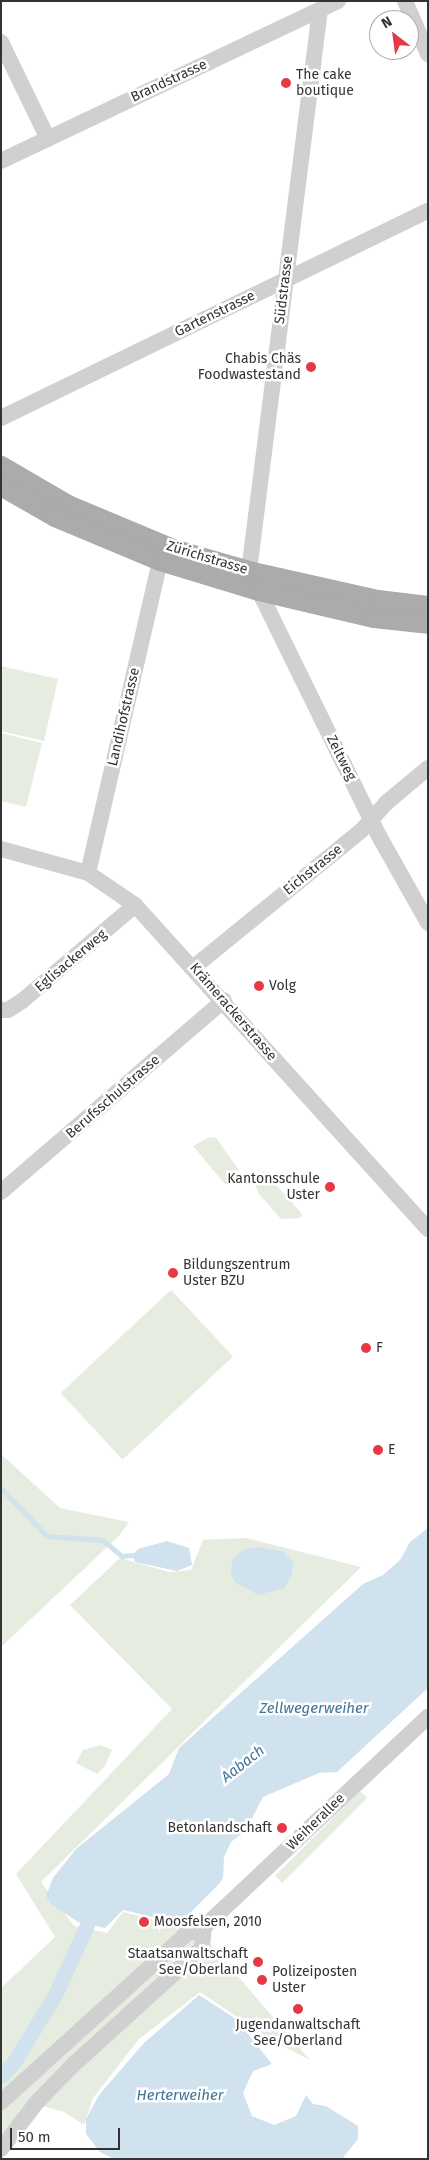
<!DOCTYPE html>
<html>
<head>
<meta charset="utf-8">
<style>
  body { margin:0 }
  #map { position:relative; width:429px; height:2160px; overflow:hidden; background:#fff; font-family:"Fira Sans",sans-serif }
  div>[style] { position:absolute }
  .green>* { inset:0; background:#e6ecdf; transform-origin:0 0 }
  .water>* { inset:0; background:#cfe2ee }
  .stream>* { height:4.5px; margin:-2.25px; padding:0 2.25px; transform-origin:2.25px; border-radius:2.25px; background:#cfe2ee }
  .canal>* { height:15px; margin:-7.5px; padding:0 7.5px; transform-origin:7.5px; border-radius:7.5px; background:#cfe2ee }
  .minor>* { height:16px; margin:-8px; padding:0 8px; transform-origin:8px; border-radius:8px; background:#d0d0d0 }
  .major>* { height:20px; margin:-10px; padding:0 10px; transform-origin:10px; border-radius:10px; background:#ababab }
  .dots>* { width:14px; height:14px; translate:-50% -50%; box-sizing:border-box; border:2px solid #fff; border-radius:50% }
  span { translate:-50% -50%; white-space:nowrap; text-align:center; line-height:1.15; -webkit-text-stroke:5px #fff; paint-order:stroke }
  .poi-label { font-size:14px; color:#333 }
  .left { translate:0 -50%; text-align:left }
  .right { translate:-100% -50%; text-align:right }
  .street-label { font-size:14px; color:#333 }
  .water-label { font-size:15px; color:#3f7597; font-style:italic }
  .frame { position:absolute; inset:0; border:2px solid #333; pointer-events:none }
  .north { position:absolute; left:369px; top:10px; width:50px; height:50px; box-sizing:border-box; background:#fff; border:1px solid #adadad; border-radius:50%; rotate:330deg; font-size:14px; font-weight:700; line-height:20px; text-align:center; color:#333 }
  .north::after { content:''; display:block; margin:auto; width:18px; height:22px; background:#e63946; clip-path:polygon(50% 0,100% 100%,50% 72%,0 100%) }
  .scale { position:absolute; left:10px; top:2128px; width:110px; height:22px; box-sizing:border-box; border:2px solid #333; border-top:0; padding-left:6px; font-size:15px; line-height:18px; white-space:nowrap; color:#333; -webkit-text-stroke:4px #fff; paint-order:stroke }
</style>
</head>
<body>
<div id="map">
  <div class="green">
    <div style="clip-path:polygon(1px 666px,58px 679px,44px 741px,1px 731px)"></div>
    <div style="clip-path:polygon(1px 733px,42px 743px,26px 807px,1px 801px)"></div>
    <div style="clip-path:polygon(210px 1137px,216px 1138px,238px 1169px,238px 1174px,230px 1184px,225px 1184px,193px 1146px)"></div>
    <div style="clip-path:polygon(264px 1171px,302px 1214px,300px 1218px,281px 1219px,259px 1194px,253px 1180px)"></div>
    <div style="left:171px;top:1290px;width:91px;height:151px;rotate:47deg"></div>
    <div style="clip-path:polygon(1px 1454px,60px 1508px,129px 1522px,118px 1537px,1px 1647px)"></div>
    <div style="clip-path:polygon(246px 1538px,361px 1567px,41px 1882px,74px 1926px,107px 1933px,123px 1912px,199px 1931px,310px 2060px,273px 2041px,200px 1992px,139px 2039px,93px 2098px,84px 2125px,64px 2112px,39px 2105px,1px 2140px,1px 1988px,55px 1937px,16px 1874px,172px 1709px,70px 1605px,120px 1558px,169px 1572px,191px 1570px,203px 1540px)"></div>
    <div style="clip-path:polygon(101px 1745px,112px 1750px,105px 1766px,97px 1774px,76px 1763px,83px 1750px)"></div>
    <div style="left:360px;top:1791px;width:10px;height:120px;rotate:45deg"></div>
  </div>
  <div class="water">
    <div style="clip-path:polygon(428px 1528px,428px 1688px,337px 1772px,319px 1773px,263px 1797px,246px 1830px,231px 1842px,224px 1857px,223px 1877px,220px 1883px,184px 1919px,170px 1921px,123px 1910px,105px 1928px,78px 1922px,51px 1904px,46px 1896px,53px 1878px,76px 1849px,169px 1774px,179px 1748px,363px 1584px,383px 1575px,400px 1560px,410px 1542px)"></div>
    <div style="clip-path:polygon(167px 1541px,189px 1548px,192px 1565px,177px 1571px,135px 1562px,132px 1555px,138px 1549px)"></div>
    <div style="clip-path:polygon(258px 1547px,282px 1551px,293px 1562px,292px 1575px,284px 1588px,258px 1595px,235px 1582px,231px 1574px,233px 1558px,246px 1549px)"></div>
    <div style="clip-path:polygon(199px 1995px,236px 2019px,272px 2064px,253px 2071px,243px 2093px,252px 2116px,274px 2125px,296px 2116px,306px 2095px,313px 2104px,326px 2106px,358px 2126px,358px 2139px,342px 2159px,114px 2159px,100px 2152px,86px 2134px,86px 2119px,99px 2095px,144px 2043px)"></div>
  </div>
  <div class="stream">
    <div style="left:1px;top:1488px;width:66px;rotate:46.2deg"></div>
    <div style="left:47px;top:1536px;width:56px;rotate:4.1deg"></div>
    <div style="left:103px;top:1540px;width:25px;rotate:40deg"></div>
    <div style="left:122px;top:1556px;width:10px;rotate:-6deg"></div>
  </div>
  <div class="canal">
    <div style="left:1px;top:2076px;width:19px;rotate:-47deg"></div>
    <div style="left:14px;top:2062px;width:81px;rotate:-58.7deg"></div>
    <div style="left:56px;top:1993px;width:75px;rotate:-65.5deg"></div>
  </div>
  <div class="minor">
    <div style="left:405px;top:1px;width:58px;rotate:66.5deg"></div>
    <div style="left:1px;top:42px;width:108px;rotate:64.1deg"></div>
    <div style="left:1px;top:161px;width:373px;rotate:-25.4deg"></div>
    <div style="left:1px;top:418px;width:475px;rotate:-25.9deg"></div>
    <div style="left:249px;top:571px;width:565px;rotate:-82.79deg"></div>
    <div style="left:259px;top:591px;width:273px;rotate:63.9deg"></div>
    <div style="left:379px;top:836px;width:100px;rotate:60.6deg"></div>
    <div style="left:1px;top:849px;width:90px;rotate:15.4deg"></div>
    <div style="left:88px;top:873px;width:57px;rotate:34.2deg"></div>
    <div style="left:135px;top:905px;width:437px;rotate:47.9deg"></div>
    <div style="left:88px;top:873px;width:320px;rotate:-77deg"></div>
    <div style="left:194px;top:967px;width:215px;rotate:-39.2deg"></div>
    <div style="left:361px;top:831px;width:38px;rotate:-48deg"></div>
    <div style="left:386px;top:803px;width:55px;rotate:-39.8deg"></div>
    <div style="left:1px;top:1010px;width:7px"></div>
    <div style="left:8px;top:1010px;width:17px;rotate:-33deg"></div>
    <div style="left:22px;top:1001px;width:148px;rotate:-40.3deg"></div>
    <div style="left:1px;top:1192px;width:294px;rotate:-40.7deg"></div>
    <div style="left:1px;top:2102px;width:250px;rotate:-42.2deg"></div>
    <div style="left:186px;top:1934px;width:19px;rotate:-21deg"></div>
    <div style="left:204px;top:1927px;width:307px;rotate:-43.2deg"></div>
    <div style="left:1px;top:2149px;width:59px;rotate:-52.5deg"></div>
    <div style="left:37px;top:2102px;width:52px;rotate:-45.8deg"></div>
    <div style="left:73px;top:2065px;width:174px;rotate:-42.2deg"></div>
    <div style="left:202px;top:1948px;width:21px;rotate:-85deg"></div>
  </div>
  <div class="major">
    <div style="left:1px;top:466px;width:78px;rotate:30.2deg"></div>
    <div style="left:68px;top:505px;width:114px;rotate:22.7deg"></div>
    <div style="left:173px;top:549px;width:79px;rotate:16.1deg"></div>
    <div style="left:249px;top:571px;width:132px;rotate:12.7deg"></div>
    <div style="left:378px;top:600px;width:50px;rotate:6.8deg"></div>
    <div style="left:1px;top:486px;width:62px;rotate:29.9deg"></div>
    <div style="left:55px;top:517px;width:114px;rotate:22.7deg"></div>
    <div style="left:160px;top:561px;width:103px;rotate:16.9deg"></div>
    <div style="left:259px;top:591px;width:118px;rotate:13.2deg"></div>
    <div style="left:374px;top:618px;width:54px;rotate:6.3deg"></div>
  </div>
  <div class="dots">
    <div style="left:286px;top:83px;background:#e63946"></div>
    <div style="left:311px;top:367px;background:#e63946"></div>
    <div style="left:259px;top:986px;background:#e63946"></div>
    <div style="left:330px;top:1187px;background:#e63946"></div>
    <div style="left:173px;top:1273px;background:#e63946"></div>
    <div style="left:366px;top:1348px;background:#e63946"></div>
    <div style="left:378px;top:1450px;background:#e63946"></div>
    <div style="left:282px;top:1828px;background:#e63946"></div>
    <div style="left:144px;top:1922px;background:#e63946"></div>
    <div style="left:258px;top:1962px;background:#e63946"></div>
    <div style="left:262px;top:1980px;background:#e63946"></div>
    <div style="left:298px;top:2009px;background:#e63946"></div>
  </div>
  <div class="poi-label">
    <span class="left" style="left:296px;top:83px">The cake<br>boutique</span>
    <span class="right" style="left:301px;top:367px">Chabis Chäs<br>Foodwastestand</span>
    <span class="left" style="left:269px;top:986px">Volg</span>
    <span class="right" style="left:320px;top:1187px">Kantonsschule<br>Uster</span>
    <span class="left" style="left:183px;top:1273px">Bildungszentrum<br>Uster BZU</span>
    <span class="left" style="left:376px;top:1348px">F</span>
    <span class="left" style="left:388px;top:1450px">E</span>
    <span class="right" style="left:272px;top:1828px">Betonlandschaft</span>
    <span class="left" style="left:154px;top:1922px">Moosfelsen, 2010</span>
    <span class="right" style="left:248px;top:1962px">Staatsanwaltschaft<br>See/Oberland</span>
    <span class="left" style="left:272px;top:1980px">Polizeiposten<br>Uster</span>
    <span style="left:298px;top:2033px">Jugendanwaltschaft<br>See/Oberland</span>
  </div>
  <div class="street-label">
    <span style="left:169px;top:81px;rotate:-25deg">Brandstrasse</span>
    <span style="left:284px;top:290px;rotate:-83deg">Südstrasse</span>
    <span style="left:215px;top:314px;rotate:-26deg">Gartenstrasse</span>
    <span style="left:207px;top:558px;rotate:17deg">Zürichstrasse</span>
    <span style="left:124px;top:717px;rotate:-77deg">Landihofstrasse</span>
    <span style="left:341px;top:758px;rotate:63deg">Zeltweg</span>
    <span style="left:313px;top:870px;rotate:-39deg">Eichstrasse</span>
    <span style="left:71px;top:961px;rotate:-40deg">Eglisackerweg</span>
    <span style="left:233px;top:1012px;rotate:49deg">Krämerackerstrasse</span>
    <span style="left:113px;top:1097px;rotate:-41deg">Berufsschulstrasse</span>
    <span style="left:316px;top:1822px;rotate:-44deg">Weiherallee</span>
  </div>
  <div class="water-label">
    <span style="left:314px;top:1709px">Zellwegerweiher</span>
    <span style="left:243px;top:1764px;rotate:-38deg">Aabach</span>
    <span style="left:180px;top:2096px">Herterweiher</span>
  </div>
  <div class="frame"></div>
  <div class="north">N</div>
  <div class="scale">50 m</div>
</div>
</body>
</html>
